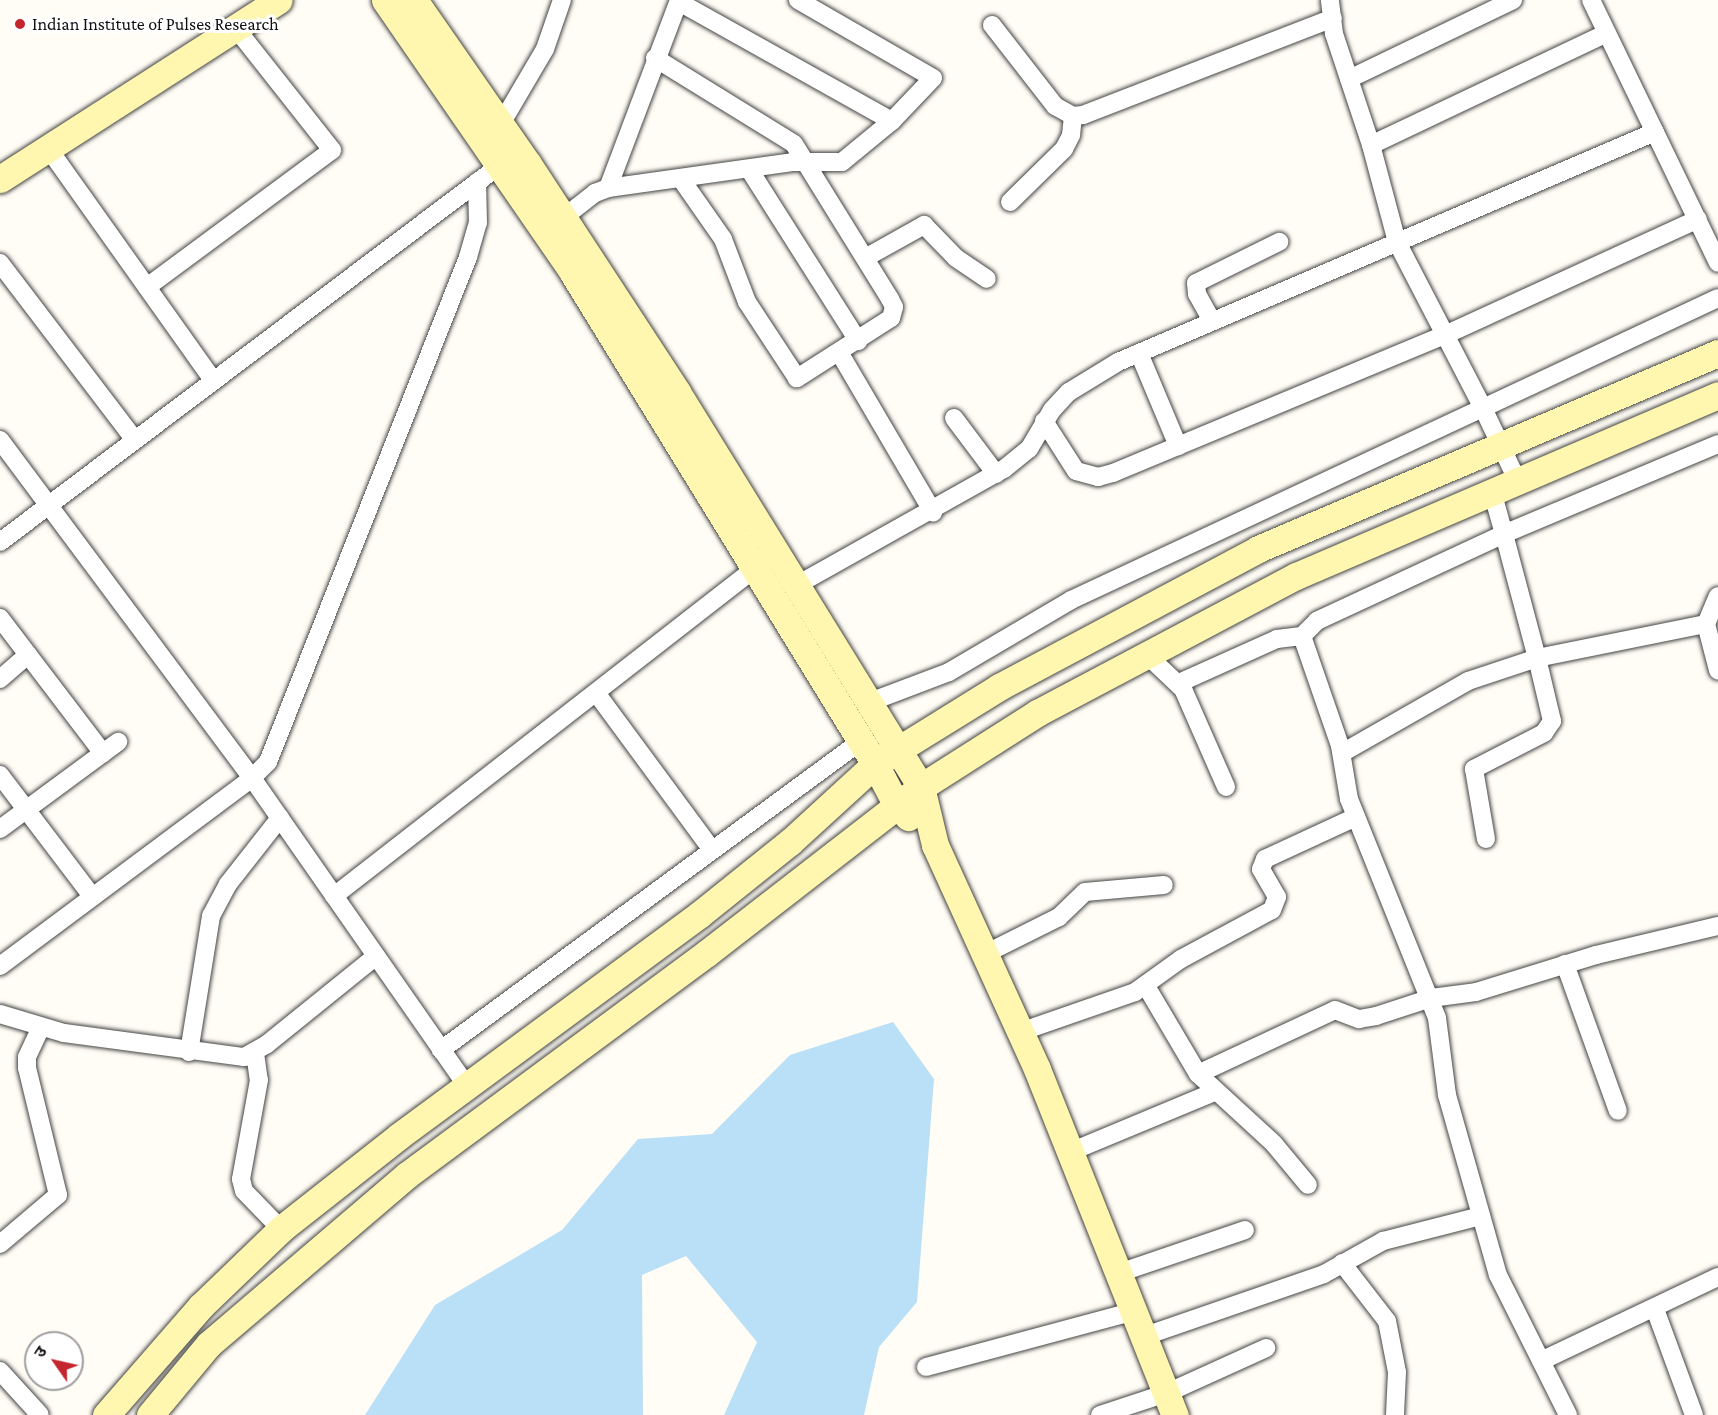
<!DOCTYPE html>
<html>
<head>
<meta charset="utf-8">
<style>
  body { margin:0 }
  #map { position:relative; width:1718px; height:1415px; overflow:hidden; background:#fffdf5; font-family:"Crimson Pro","Noto Sans Devanagari",serif }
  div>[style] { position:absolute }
  .water>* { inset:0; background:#b9e0f7 }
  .roads { filter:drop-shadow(0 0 2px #444) drop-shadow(0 0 2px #444) }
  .street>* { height:18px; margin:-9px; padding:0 9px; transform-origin:9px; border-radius:9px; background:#fff }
  .secondary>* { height:27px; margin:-13.5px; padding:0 13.5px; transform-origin:13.5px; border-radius:13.5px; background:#fff6b0 }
  .dots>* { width:16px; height:16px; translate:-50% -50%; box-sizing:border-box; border:3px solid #fff; border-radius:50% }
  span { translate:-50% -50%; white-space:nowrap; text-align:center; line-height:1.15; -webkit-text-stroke:6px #fff; paint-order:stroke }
  .poi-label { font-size:18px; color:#111 }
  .left { translate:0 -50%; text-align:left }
  .north { position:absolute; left:24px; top:1331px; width:60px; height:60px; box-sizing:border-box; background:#fff; border:2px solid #a0a0a0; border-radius:50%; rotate:304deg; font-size:16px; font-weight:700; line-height:24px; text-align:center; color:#111 }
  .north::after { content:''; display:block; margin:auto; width:21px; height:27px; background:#c4262e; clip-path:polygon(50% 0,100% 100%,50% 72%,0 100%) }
</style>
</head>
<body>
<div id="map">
  <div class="water">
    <div style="clip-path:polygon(893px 1022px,934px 1079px,917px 1302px,879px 1347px,864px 1415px,724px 1415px,757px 1342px,686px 1256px,642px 1275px,643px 1415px,365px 1415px,435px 1305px,562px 1230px,638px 1139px,712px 1134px,790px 1055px)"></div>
  </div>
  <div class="roads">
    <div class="street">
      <div style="left:1591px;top:0;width:292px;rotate:64.2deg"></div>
      <div style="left:679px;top:2px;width:244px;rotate:29.2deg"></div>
      <div style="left:992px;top:25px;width:103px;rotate:52.1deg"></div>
      <div style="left:1055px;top:106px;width:21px;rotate:29deg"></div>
      <div style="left:1073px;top:116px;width:10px;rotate:-6deg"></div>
      <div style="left:1083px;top:115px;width:268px;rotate:-21.2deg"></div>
      <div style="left:655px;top:58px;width:163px;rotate:31.7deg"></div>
      <div style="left:794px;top:144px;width:182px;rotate:58.2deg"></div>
      <div style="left:890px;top:299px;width:9px;rotate:63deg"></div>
      <div style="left:894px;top:307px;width:11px;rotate:105deg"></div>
      <div style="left:891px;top:318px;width:112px;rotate:147.4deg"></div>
      <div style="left:797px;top:378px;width:91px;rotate:-123.3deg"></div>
      <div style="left:747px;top:302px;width:67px;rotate:-110.9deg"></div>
      <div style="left:723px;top:239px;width:73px;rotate:-125deg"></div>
      <div style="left:1349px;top:79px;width:182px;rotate:-25.7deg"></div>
      <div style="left:501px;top:124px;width:87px;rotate:-59.6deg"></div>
      <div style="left:545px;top:49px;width:52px;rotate:-70.9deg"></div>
      <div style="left:1371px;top:145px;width:261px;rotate:-25.4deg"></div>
      <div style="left:48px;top:148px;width:285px;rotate:54.6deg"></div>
      <div style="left:749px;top:169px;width:204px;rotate:57.6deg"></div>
      <div style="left:608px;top:188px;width:201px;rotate:-69.3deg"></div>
      <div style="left:1010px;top:202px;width:76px;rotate:-44.5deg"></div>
      <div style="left:1064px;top:149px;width:16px;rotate:-63deg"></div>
      <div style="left:1071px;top:135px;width:19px;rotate:-84deg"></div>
      <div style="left:563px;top:218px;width:41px;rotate:-38deg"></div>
      <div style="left:595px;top:193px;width:14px;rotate:-21deg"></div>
      <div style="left:608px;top:188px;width:186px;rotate:-8deg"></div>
      <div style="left:792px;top:162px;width:50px"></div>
      <div style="left:842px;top:162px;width:65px;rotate:-39.4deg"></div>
      <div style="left:892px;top:121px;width:59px;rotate:-46.4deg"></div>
      <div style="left:933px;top:78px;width:156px;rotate:-150deg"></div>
      <div style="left:865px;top:258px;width:68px;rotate:-29.2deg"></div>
      <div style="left:924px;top:225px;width:46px;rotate:45.9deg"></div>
      <div style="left:956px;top:258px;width:37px;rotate:34deg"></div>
      <div style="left:0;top:263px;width:221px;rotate:52.7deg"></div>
      <div style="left:147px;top:287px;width:230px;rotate:-36.5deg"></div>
      <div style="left:332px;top:150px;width:157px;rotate:-128.3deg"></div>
      <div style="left:1212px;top:321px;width:31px;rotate:-119deg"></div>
      <div style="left:1197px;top:294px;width:11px;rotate:-95deg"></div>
      <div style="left:1196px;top:283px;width:93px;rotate:-26.3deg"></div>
      <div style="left:839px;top:352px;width:186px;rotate:59.6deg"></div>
      <div style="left:1139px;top:353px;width:101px;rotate:67.2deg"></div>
      <div style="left:954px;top:418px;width:70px;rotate:53.1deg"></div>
      <div style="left:1044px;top:421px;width:59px;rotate:57.4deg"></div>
      <div style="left:1076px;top:471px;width:23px;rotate:15deg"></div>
      <div style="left:1098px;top:477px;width:16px;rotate:-15deg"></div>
      <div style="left:1113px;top:473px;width:360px;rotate:-22.6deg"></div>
      <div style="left:1445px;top:335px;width:278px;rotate:-24.6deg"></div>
      <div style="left:0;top:440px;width:422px;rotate:53.3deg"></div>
      <div style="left:252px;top:778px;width:378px;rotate:55.1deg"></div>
      <div style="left:1718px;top:444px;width:232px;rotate:157.2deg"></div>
      <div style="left:1504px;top:534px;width:128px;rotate:75.1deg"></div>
      <div style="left:1537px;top:658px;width:172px;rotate:-11.4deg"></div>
      <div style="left:1706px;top:624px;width:48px;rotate:75.4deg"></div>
      <div style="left:1517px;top:480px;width:80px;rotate:-115.3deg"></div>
      <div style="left:1483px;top:408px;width:259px;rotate:-25.1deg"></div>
      <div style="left:1492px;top:491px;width:45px;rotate:74.4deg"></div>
      <div style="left:1504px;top:534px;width:206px;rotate:155.1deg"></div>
      <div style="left:1317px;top:621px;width:21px;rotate:135deg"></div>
      <div style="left:1302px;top:636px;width:116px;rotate:70.9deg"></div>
      <div style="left:1340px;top:746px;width:54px;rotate:80.4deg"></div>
      <div style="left:1349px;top:799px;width:236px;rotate:68.1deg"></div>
      <div style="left:1437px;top:1018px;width:78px;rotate:82.6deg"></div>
      <div style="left:1447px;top:1095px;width:187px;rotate:74.2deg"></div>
      <div style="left:1498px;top:1275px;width:157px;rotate:63.4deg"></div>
      <div style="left:0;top:542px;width:636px;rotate:-37.01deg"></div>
      <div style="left:797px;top:585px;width:237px;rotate:-29.3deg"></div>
      <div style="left:1004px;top:469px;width:32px;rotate:-39deg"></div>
      <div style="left:1029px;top:449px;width:45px;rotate:-59.5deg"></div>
      <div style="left:1052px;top:410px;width:25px;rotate:-47deg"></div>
      <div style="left:1069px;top:392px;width:57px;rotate:-31.5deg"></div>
      <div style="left:1118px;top:362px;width:584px;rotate:-23.19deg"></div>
      <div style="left:0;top:618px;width:170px;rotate:52.7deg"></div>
      <div style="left:1706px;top:624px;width:30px;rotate:-67deg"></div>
      <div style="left:1147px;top:655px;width:50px;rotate:43.4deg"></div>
      <div style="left:1183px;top:689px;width:107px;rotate:66.3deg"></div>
      <div style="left:0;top:679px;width:37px;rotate:-41deg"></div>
      <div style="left:1179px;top:683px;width:107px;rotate:-24.2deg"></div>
      <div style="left:1277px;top:639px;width:25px;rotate:-7deg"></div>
      <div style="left:597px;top:694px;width:194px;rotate:53.6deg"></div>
      <div style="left:870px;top:702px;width:85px;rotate:-20.8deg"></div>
      <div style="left:949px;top:672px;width:142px;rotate:-30.5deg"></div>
      <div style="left:1071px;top:600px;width:455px;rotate:-25deg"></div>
      <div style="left:1483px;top:408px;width:187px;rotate:-117.4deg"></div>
      <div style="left:1397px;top:242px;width:100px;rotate:-105deg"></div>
      <div style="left:1371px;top:145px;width:117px;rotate:-108.4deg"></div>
      <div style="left:1334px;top:34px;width:34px;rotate:-97deg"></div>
      <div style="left:1342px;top:753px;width:145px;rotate:-29.7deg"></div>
      <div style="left:1468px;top:681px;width:73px;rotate:-18.4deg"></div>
      <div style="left:1537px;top:658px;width:65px;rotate:76.6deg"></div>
      <div style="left:1552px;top:721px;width:14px;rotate:124deg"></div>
      <div style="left:1544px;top:733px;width:79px;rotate:152.8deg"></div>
      <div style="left:1474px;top:769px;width:71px;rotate:80.3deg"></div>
      <div style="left:0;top:775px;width:151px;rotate:52.8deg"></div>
      <div style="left:0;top:829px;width:147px;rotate:-36.4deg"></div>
      <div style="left:334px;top:896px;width:544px;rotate:-37.9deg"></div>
      <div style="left:985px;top:954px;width:83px;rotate:-26.6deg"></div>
      <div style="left:1059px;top:917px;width:36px;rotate:-44deg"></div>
      <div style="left:1085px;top:892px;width:79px;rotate:-5.1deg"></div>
      <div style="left:1565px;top:964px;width:156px;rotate:70.2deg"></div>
      <div style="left:0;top:966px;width:314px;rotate:-36.7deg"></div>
      <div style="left:252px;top:778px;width:23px;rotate:-45deg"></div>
      <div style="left:268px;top:762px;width:543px;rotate:-68.39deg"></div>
      <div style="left:468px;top:257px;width:35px;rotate:-74deg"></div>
      <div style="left:478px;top:223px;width:41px;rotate:-91.4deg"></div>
      <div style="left:1146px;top:986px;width:102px;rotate:59.4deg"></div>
      <div style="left:1198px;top:1074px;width:103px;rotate:42.6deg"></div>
      <div style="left:1274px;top:1144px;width:53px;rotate:50.3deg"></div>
      <div style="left:0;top:1014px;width:67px;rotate:16.5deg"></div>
      <div style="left:64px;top:1033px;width:182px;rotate:7.6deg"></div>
      <div style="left:244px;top:1057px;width:26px;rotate:-29deg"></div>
      <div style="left:267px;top:1044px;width:140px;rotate:-38.9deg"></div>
      <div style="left:1020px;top:1032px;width:122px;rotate:-19.2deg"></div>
      <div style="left:1135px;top:992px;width:57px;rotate:-35.7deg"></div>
      <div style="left:1181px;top:959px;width:103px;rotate:-28.3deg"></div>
      <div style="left:1272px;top:910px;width:14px;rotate:-69deg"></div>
      <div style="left:1277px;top:897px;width:32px;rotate:-120deg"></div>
      <div style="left:1261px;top:869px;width:11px;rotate:-68deg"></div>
      <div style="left:1265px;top:859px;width:100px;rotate:-24.8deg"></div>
      <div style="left:441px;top:1050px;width:521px;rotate:-36.34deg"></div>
      <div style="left:189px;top:1052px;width:138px;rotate:-80.8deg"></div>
      <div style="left:211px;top:916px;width:36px;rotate:-62deg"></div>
      <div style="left:228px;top:884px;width:84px;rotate:-51.8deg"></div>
      <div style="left:255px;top:1053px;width:27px;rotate:82deg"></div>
      <div style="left:259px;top:1080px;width:101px;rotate:100.3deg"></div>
      <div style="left:241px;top:1179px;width:12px;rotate:76deg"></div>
      <div style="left:244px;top:1191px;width:53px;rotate:45.8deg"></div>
      <div style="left:1198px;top:1074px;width:151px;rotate:-25deg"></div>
      <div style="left:1335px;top:1010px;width:26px;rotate:21deg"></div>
      <div style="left:1359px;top:1019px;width:17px;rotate:-10deg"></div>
      <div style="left:1376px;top:1016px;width:58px;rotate:-18.1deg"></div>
      <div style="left:1431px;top:998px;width:45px;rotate:-7.6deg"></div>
      <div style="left:1476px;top:992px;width:126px;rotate:-17.1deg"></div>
      <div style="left:1596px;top:955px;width:125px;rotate:-13.4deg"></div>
      <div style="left:1070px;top:1152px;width:156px;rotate:-22.6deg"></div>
      <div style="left:0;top:1244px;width:76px;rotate:-40.2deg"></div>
      <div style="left:58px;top:1195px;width:131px;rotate:-103.7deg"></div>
      <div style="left:27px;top:1068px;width:11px;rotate:-90deg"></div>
      <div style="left:27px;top:1057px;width:33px;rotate:-65deg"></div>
      <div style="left:1342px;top:1263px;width:73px;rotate:52.2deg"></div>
      <div style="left:1387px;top:1321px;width:52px;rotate:78.9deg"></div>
      <div style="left:1397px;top:1372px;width:43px;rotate:92.7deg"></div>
      <div style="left:1119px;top:1273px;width:133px;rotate:-18.8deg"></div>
      <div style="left:1655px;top:1309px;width:113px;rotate:69.8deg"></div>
      <div style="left:1145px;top:1336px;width:189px;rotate:-19.1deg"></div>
      <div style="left:1324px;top:1274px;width:68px;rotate:-29.2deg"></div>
      <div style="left:1383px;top:1241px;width:101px;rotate:-14.3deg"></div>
      <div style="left:1541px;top:1361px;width:196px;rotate:-25.4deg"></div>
      <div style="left:926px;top:1367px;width:216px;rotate:-15deg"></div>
      <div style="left:0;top:1371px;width:59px;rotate:47.7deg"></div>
      <div style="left:1100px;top:1415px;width:71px;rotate:-18.2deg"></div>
      <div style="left:1167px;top:1393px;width:109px;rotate:-24.4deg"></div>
    </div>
    <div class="secondary">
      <div style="left:385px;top:0;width:331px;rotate:55.4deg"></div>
      <div style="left:573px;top:273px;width:576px;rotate:58.41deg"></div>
      <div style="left:875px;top:764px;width:45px;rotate:62.3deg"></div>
      <div style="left:896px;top:804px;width:18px;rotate:47deg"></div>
      <div style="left:414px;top:0;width:200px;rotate:55.2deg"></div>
      <div style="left:528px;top:164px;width:272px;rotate:56.8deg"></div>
      <div style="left:677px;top:392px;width:464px;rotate:58.3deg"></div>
      <div style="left:921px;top:787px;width:60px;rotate:76.4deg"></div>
      <div style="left:935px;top:845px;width:246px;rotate:65.5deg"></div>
      <div style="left:1037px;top:1069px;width:373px;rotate:68.3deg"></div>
      <div style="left:0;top:179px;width:331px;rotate:-32.7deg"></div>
      <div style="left:106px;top:1415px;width:145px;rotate:-48.9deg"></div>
      <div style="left:201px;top:1306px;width:111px;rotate:-43.9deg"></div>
      <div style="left:281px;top:1229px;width:150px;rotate:-38.2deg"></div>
      <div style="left:399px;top:1136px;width:374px;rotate:-36.4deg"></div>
      <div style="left:700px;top:914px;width:115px;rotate:-38.7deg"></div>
      <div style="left:790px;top:842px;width:115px;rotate:-42.5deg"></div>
      <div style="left:875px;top:764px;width:146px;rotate:-31.8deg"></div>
      <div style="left:999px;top:687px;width:293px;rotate:-28deg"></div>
      <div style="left:1258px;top:549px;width:500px;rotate:-23.08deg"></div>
      <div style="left:150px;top:1415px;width:92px;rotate:-50.3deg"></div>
      <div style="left:209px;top:1344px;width:260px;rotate:-40.5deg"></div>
      <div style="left:407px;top:1175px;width:373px;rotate:-36.5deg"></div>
      <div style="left:707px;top:953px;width:271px;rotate:-37.8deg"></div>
      <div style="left:921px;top:787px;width:138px;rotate:-32.5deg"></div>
      <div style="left:1037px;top:713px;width:293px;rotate:-27.9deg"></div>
      <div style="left:1296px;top:576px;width:459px;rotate:-23.2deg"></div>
    </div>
  </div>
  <div class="dots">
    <div style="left:20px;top:24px;background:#c4262e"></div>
  </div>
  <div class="poi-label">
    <span class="left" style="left:32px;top:24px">Indian Institute of Pulses Research</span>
  </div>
  <div class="north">उ</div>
</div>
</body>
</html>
